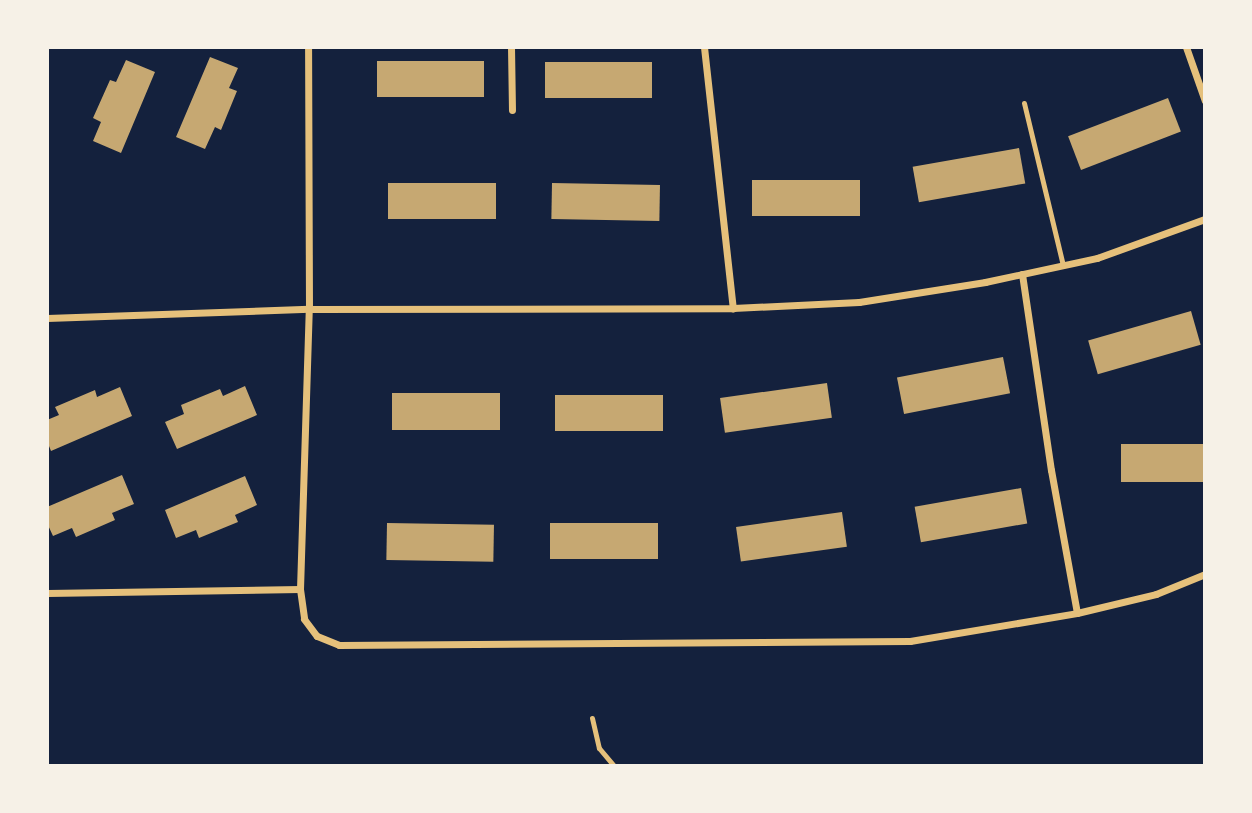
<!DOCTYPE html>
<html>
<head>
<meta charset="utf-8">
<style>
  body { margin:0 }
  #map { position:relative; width:1252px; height:813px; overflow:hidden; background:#14213d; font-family:Mulish,sans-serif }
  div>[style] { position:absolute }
  .building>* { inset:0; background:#c6a872; transform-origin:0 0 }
  .service>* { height:5px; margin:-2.5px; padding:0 2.5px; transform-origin:2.5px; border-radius:2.5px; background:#e5c07b }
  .minor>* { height:7px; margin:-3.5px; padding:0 3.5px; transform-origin:3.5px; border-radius:3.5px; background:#e5c07b }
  span { translate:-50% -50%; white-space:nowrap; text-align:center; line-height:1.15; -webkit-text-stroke:7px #f6f1e7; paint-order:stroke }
  .frame { position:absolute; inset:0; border:49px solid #f6f1e7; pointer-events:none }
</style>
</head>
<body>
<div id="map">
  <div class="building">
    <div style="clip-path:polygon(210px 57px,238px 68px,229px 88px,237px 91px,221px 130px,215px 127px,205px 149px,176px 137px)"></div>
    <div style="clip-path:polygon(126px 60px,155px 72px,121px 153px,93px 141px,101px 122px,93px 118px,110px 80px,116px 82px)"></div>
    <div style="left:377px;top:61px;width:107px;height:36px"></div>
    <div style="left:545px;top:62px;width:107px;height:36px"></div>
    <div style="left:1168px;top:98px;width:36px;height:107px;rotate:69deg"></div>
    <div style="left:1019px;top:148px;width:36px;height:108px;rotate:80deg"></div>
    <div style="left:752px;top:180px;width:108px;height:36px"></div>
    <div style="left:388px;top:183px;width:108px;height:36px"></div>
    <div style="left:552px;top:183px;width:108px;height:36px;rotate:1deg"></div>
    <div style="left:1191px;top:311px;width:35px;height:107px;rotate:74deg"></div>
    <div style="left:1003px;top:357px;width:37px;height:108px;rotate:79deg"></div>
    <div style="left:827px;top:383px;width:35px;height:108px;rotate:82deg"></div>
    <div style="clip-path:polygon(245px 386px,257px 415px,177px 449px,165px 422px,184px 414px,181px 405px,220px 389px,223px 396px)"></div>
    <div style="clip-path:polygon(120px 387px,132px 416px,51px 451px,47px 441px,47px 420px,59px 415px,55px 407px,95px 390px,97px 397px)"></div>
    <div style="left:392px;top:393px;width:108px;height:37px"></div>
    <div style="left:555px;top:395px;width:108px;height:36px"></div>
    <div style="left:1205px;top:444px;width:38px;height:84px;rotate:90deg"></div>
    <div style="clip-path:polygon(122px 475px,134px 504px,112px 513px,115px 520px,76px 537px,72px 528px,53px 536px,47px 523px,47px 507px)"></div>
    <div style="clip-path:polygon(245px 476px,257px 505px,235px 515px,238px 522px,199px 538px,196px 530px,176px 538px,165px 510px)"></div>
    <div style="left:1021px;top:488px;width:36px;height:108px;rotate:80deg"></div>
    <div style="left:842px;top:512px;width:35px;height:107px;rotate:82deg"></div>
    <div style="left:387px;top:523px;width:107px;height:37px;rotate:1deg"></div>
    <div style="left:550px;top:523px;width:108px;height:36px"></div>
  </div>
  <div class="service">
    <div style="left:1024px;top:103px;width:167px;rotate:76.5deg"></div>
    <div style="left:592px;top:718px;width:31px;rotate:77deg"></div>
    <div style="left:599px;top:748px;width:23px;rotate:50deg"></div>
  </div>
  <div class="minor">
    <div style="left:511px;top:47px;width:63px;rotate:89.1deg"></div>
    <div style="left:704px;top:47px;width:263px;rotate:83.7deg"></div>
    <div style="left:1186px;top:47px;width:57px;rotate:70.6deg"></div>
    <div style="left:1022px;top:274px;width:198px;rotate:81.6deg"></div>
    <div style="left:1051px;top:470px;width:145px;rotate:79.7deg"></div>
    <div style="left:47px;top:318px;width:262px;rotate:-2deg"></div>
    <div style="left:309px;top:309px;width:424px;rotate:-0.1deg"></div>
    <div style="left:733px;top:308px;width:126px;rotate:-2.7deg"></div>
    <div style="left:859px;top:302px;width:128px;rotate:-9deg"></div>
    <div style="left:985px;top:282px;width:115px;rotate:-12.1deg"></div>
    <div style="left:1097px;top:258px;width:115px;rotate:-19.9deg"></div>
    <div style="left:300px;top:589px;width:280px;rotate:-88.2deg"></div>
    <div style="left:309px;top:309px;width:262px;rotate:-90.2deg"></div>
    <div style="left:47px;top:593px;width:253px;rotate:-0.9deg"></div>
    <div style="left:300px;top:589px;width:30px;rotate:82deg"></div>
    <div style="left:304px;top:619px;width:21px;rotate:53deg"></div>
    <div style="left:317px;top:636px;width:24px;rotate:22deg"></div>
    <div style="left:339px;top:645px;width:571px;rotate:-0.4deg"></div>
    <div style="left:910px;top:641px;width:169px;rotate:-9.5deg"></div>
    <div style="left:1077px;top:613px;width:81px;rotate:-13.5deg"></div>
    <div style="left:1156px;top:594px;width:53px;rotate:-22.2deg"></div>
  </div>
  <div class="frame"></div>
</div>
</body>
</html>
